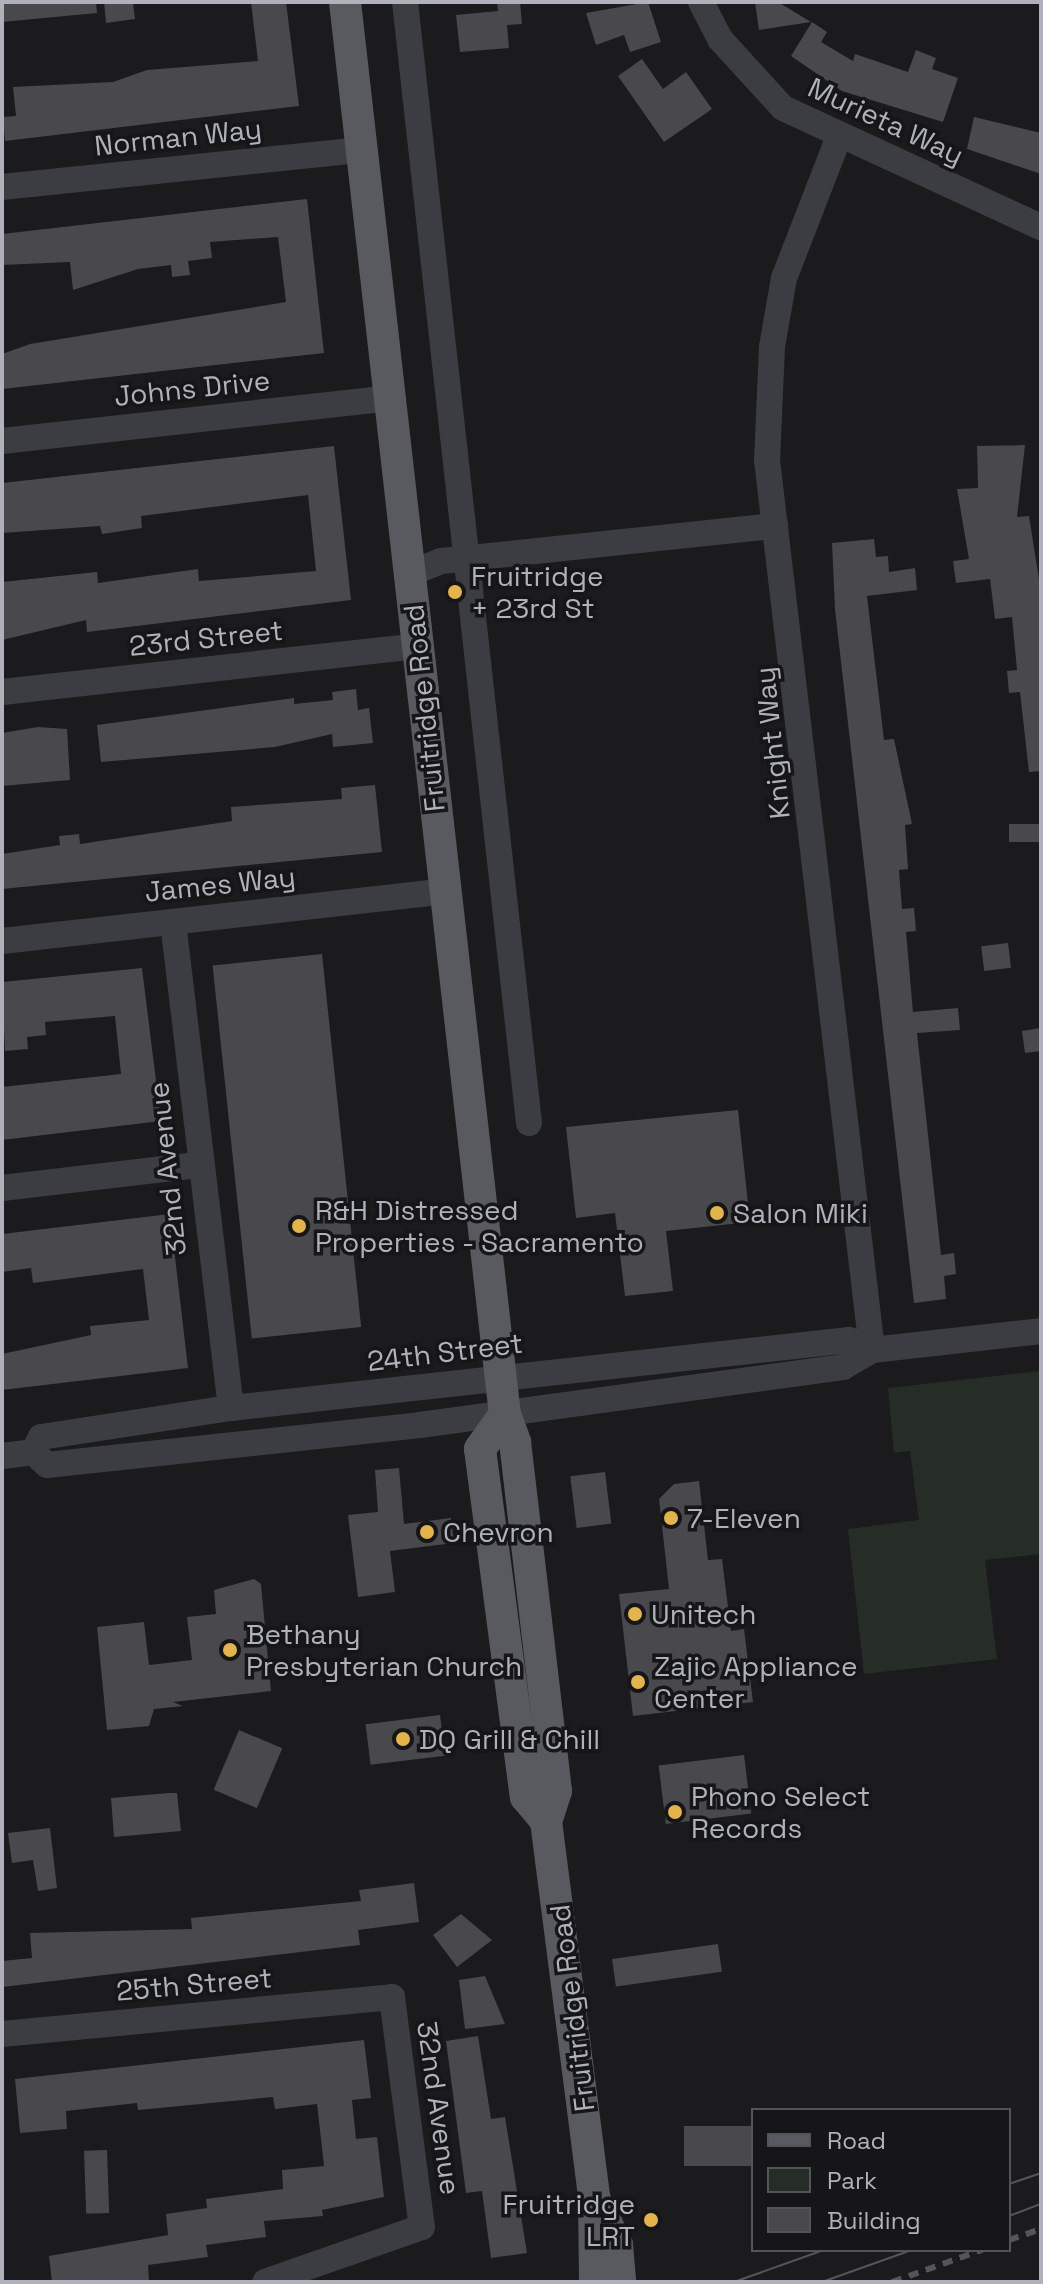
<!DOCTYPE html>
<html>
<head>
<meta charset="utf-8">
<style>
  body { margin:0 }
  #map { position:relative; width:1043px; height:2284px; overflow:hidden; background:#1b1b1d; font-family:"Space Grotesk",sans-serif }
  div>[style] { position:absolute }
  .green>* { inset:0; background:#252d26 }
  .building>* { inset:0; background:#48484d; transform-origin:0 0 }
  .minor>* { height:26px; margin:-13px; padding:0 13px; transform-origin:13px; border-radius:13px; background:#3c3d42 }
  .major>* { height:32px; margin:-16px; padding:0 16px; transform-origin:16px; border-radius:16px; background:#585a60 }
  .tram>* { height:2px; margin:-1px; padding:0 1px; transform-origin:1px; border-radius:1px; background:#53555a }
  .rail>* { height:6px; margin-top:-3px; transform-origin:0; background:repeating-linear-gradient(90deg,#53555a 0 10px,transparent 0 18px) }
  .dots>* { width:22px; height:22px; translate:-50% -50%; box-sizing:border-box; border:4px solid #161618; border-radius:50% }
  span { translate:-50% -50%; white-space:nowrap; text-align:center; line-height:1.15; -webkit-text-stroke:7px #161618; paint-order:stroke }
  .street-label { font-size:28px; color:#afb2bb }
  .poi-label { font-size:28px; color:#afb2bb }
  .left { translate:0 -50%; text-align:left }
  .right { translate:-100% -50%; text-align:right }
  .frame { position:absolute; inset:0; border:4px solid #afb2bb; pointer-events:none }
  .legend { position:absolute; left:751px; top:2108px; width:260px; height:144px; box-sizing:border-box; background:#161618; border:2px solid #535459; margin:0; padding:10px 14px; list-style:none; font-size:24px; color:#afb2bb }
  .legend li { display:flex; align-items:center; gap:16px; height:40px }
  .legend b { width:40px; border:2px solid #535459 }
</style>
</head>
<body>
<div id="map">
  <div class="green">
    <div style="clip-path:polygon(1041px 1371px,1041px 1554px,985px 1560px,997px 1659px,864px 1674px,848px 1529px,919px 1520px,910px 1451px,894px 1453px,888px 1388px)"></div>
  </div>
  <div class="building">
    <div style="clip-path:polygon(2px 2px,96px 2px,97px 13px,2px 22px)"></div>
    <div style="clip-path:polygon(104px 2px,133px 2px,135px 19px,106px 23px)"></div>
    <div style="clip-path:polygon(251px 2px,286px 2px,299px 106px,5px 141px,3px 117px,16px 116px,13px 87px,113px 82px,147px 70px,258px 61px)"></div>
    <div style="clip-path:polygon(497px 2px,520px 2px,522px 24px,507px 25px,509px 48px,460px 52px,456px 15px,498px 11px)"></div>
    <div style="clip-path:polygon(648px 2px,661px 42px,630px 52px,624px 35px,596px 45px,586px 13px)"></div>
    <div style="clip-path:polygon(755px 2px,778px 2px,811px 22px,759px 30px)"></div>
    <div style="clip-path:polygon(812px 22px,827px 32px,821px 42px,853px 61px,855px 54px,908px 72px,916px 50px,936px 58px,932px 69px,958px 78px,943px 122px,842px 91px,791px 56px)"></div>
    <div style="clip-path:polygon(642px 59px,663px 89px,686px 72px,712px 109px,664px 142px,618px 76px)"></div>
    <div style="clip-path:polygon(974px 117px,1041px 133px,1041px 174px,967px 149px)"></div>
    <div style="clip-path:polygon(307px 199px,324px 353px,2px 389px,2px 354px,30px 344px,286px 302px,278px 237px,210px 242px,212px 258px,188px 261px,190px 275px,172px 277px,171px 265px,138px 269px,73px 290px,70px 262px,2px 265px,2px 234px)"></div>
    <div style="clip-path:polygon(1025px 445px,1017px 517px,1029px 516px,1041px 592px,1041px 771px,1029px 772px,1020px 692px,1009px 693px,1007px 671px,1017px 670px,1012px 617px,995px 619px,990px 579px,956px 583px,953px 561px,969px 559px,957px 489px,978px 488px,977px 446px)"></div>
    <div style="clip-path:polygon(334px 446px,351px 600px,87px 632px,86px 620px,2px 640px,2px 582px,97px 572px,98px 583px,198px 569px,199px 581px,316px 571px,308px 495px,141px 516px,142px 528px,102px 534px,100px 526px,2px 533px,2px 483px)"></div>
    <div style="clip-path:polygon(874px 539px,876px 557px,888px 556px,889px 572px,915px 568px,917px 590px,867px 596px,884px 740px,894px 739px,912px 824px,905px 825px,908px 869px,899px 870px,902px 909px,914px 908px,916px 931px,906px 932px,913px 1012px,958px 1008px,960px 1030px,917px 1033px,941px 1255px,954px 1253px,956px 1274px,944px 1276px,946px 1299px,914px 1303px,835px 609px,832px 543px)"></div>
    <div style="clip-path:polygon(356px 689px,358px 710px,369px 708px,373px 743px,333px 747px,332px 734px,275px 747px,101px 762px,97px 725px,294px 698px,294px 704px,333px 700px,332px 692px)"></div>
    <div style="clip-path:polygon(38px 727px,67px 729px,70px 780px,2px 786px,2px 733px)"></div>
    <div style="clip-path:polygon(375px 785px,382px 852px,2px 889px,2px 854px,60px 845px,59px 836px,79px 834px,80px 844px,232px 821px,231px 807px,342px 799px,341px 788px)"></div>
    <div style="left:1041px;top:824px;width:18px;height:32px;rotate:90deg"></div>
    <div style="left:1008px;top:943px;width:25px;height:27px;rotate:83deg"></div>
    <div style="left:322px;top:954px;width:375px;height:110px;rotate:84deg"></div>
    <div style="clip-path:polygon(142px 968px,161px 1121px,2px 1140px,2px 1087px,121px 1074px,115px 1016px,45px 1022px,46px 1035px,27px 1037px,28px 1049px,5px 1051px,2px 982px)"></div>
    <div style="clip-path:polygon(1041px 1028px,1041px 1051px,1025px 1053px,1022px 1031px)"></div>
    <div style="clip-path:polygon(738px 1110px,750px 1222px,666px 1231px,673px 1291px,625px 1296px,615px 1213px,576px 1218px,566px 1127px)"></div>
    <div style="clip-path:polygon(170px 1214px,188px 1368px,2px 1390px,2px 1354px,91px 1335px,90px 1326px,149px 1320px,143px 1269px,33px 1283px,31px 1268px,2px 1272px,2px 1234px)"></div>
    <div style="clip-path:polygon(399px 1468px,404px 1524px,451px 1518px,454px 1543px,390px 1551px,395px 1592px,358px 1597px,348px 1515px,378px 1512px,375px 1470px)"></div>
    <div style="left:605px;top:1472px;width:52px;height:35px;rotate:83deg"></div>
    <div style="clip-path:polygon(699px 1481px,708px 1560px,722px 1559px,731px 1631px,744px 1629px,753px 1702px,633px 1716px,619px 1594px,669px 1589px,659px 1499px,674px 1484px)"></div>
    <div style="clip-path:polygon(254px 1579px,261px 1584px,271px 1691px,173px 1702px,183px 1706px,154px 1709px,149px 1726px,107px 1730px,97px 1627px,144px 1622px,149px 1665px,192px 1660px,187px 1617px,216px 1614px,214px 1590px)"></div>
    <div style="left:440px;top:1715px;width:41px;height:75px;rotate:83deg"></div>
    <div style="left:239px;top:1730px;width:47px;height:65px;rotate:23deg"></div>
    <div style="left:744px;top:1755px;width:59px;height:86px;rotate:83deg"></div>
    <div style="clip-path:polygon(169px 1793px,177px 1793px,181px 1831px,114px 1837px,111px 1798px)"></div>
    <div style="clip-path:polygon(50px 1828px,57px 1888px,38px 1891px,33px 1860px,12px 1863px,8px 1833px)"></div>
    <div style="clip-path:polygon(414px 1883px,419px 1922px,358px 1930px,360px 1945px,2px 1987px,2px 1961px,32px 1958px,30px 1933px,192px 1929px,191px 1918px,361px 1901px,359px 1890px)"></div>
    <div style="clip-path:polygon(461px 1914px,492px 1940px,457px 1967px,433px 1935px)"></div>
    <div style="left:718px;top:1944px;width:28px;height:107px;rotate:82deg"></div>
    <div style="clip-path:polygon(485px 1976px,505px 2024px,465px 2029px,459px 1980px)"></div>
    <div style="clip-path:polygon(478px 2036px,491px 2119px,505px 2117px,527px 2253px,491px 2258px,482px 2191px,466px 2193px,446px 2041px)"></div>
    <div style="clip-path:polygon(364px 2040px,371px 2098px,352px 2100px,356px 2139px,377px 2137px,384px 2197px,322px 2210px,323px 2216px,264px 2221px,266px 2237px,206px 2245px,208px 2257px,148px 2265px,149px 2281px,52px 2282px,49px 2256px,168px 2235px,166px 2214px,207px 2208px,206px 2199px,283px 2189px,282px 2170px,324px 2166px,317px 2104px,275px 2109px,273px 2097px,138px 2110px,137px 2103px,66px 2111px,67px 2129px,20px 2133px,15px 2079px)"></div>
    <div style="left:753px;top:2126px;width:40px;height:69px;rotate:90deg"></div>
    <div style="left:107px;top:2150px;width:63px;height:23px;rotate:88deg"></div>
  </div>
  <div class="minor">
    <div style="left:405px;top:2px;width:1128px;rotate:83.69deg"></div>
    <div style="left:701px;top:2px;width:42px;rotate:62.8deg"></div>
    <div style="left:720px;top:39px;width:93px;rotate:47.6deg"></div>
    <div style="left:783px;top:108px;width:284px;rotate:24.8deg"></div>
    <div style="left:838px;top:139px;width:149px;rotate:111.2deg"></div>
    <div style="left:784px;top:278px;width:70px;rotate:99.9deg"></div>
    <div style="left:772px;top:347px;width:113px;rotate:92.5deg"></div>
    <div style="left:767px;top:460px;width:896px;rotate:83.27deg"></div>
    <div style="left:2px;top:187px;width:361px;rotate:-5.9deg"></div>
    <div style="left:2px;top:441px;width:390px;rotate:-6.3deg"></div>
    <div style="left:409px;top:574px;width:35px;rotate:-22deg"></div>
    <div style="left:441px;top:561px;width:336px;rotate:-6deg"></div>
    <div style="left:2px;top:692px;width:418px;rotate:-6.3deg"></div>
    <div style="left:173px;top:922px;width:489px;rotate:83.2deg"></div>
    <div style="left:2px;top:941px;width:446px;rotate:-6.4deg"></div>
    <div style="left:2px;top:1188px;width:197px;rotate:-6.7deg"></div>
    <div style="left:33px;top:1452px;width:19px;rotate:43deg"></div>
    <div style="left:47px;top:1465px;width:375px;rotate:-6.1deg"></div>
    <div style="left:420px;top:1425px;width:427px;rotate:-7.8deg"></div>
    <div style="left:843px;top:1367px;width:34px;rotate:-30deg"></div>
    <div style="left:872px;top:1350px;width:170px;rotate:-6.4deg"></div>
    <div style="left:33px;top:1452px;width:17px;rotate:-62deg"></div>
    <div style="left:41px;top:1437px;width:192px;rotate:-8.7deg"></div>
    <div style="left:231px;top:1408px;width:622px;rotate:-6.28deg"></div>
    <div style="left:849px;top:1340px;width:25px;rotate:23deg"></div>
    <div style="left:2px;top:1456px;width:31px;rotate:-7deg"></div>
    <div style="left:2px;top:2034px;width:392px;rotate:-5.4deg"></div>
    <div style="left:392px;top:1997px;width:232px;rotate:82.6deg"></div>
    <div style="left:422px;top:2227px;width:166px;rotate:160.7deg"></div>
  </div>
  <div class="major">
    <div style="left:345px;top:2px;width:1421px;rotate:83.54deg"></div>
    <div style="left:505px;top:1414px;width:30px;rotate:70deg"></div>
    <div style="left:515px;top:1442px;width:351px;rotate:83.3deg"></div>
    <div style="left:556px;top:1791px;width:32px;rotate:108deg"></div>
    <div style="left:546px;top:1821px;width:379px;rotate:82.7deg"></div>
    <div style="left:594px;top:2197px;width:85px;rotate:89.3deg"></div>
    <div style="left:505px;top:1414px;width:43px;rotate:125.5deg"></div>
    <div style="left:480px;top:1449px;width:351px;rotate:82.5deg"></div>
    <div style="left:526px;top:1797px;width:31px;rotate:50deg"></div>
    <div style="left:595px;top:2200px;width:50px;rotate:63.9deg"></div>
    <div style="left:617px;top:2245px;width:37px;rotate:85deg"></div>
  </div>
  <div class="tram">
    <div style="left:1009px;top:2184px;width:34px;rotate:-19deg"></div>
    <div style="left:1009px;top:2216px;width:34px;rotate:-21deg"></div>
    <div style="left:734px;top:2282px;width:96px;rotate:-19.6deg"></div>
    <div style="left:822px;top:2282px;width:96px;rotate:-19.6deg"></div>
  </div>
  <div class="rail">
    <div style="left:1009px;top:2240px;width:34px;rotate:-19deg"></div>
    <div style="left:892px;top:2282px;width:96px;rotate:-19.6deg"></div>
  </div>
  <div class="dots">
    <div style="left:455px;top:592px;background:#e3b34d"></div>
    <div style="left:717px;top:1213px;background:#e3b34d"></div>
    <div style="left:299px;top:1226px;background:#e3b34d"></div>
    <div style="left:671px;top:1518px;background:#e3b34d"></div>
    <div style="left:427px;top:1532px;background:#e3b34d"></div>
    <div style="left:635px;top:1614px;background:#e3b34d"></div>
    <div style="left:230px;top:1650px;background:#e3b34d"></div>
    <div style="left:638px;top:1682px;background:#e3b34d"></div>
    <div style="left:403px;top:1739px;background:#e3b34d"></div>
    <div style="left:675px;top:1812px;background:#e3b34d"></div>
    <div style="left:651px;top:2220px;background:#e3b34d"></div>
  </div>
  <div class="street-label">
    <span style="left:886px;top:121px;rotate:25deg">Murieta Way</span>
    <span style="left:178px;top:137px;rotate:-6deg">Norman Way</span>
    <span style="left:192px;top:388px;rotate:-6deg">Johns Drive</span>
    <span style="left:206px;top:638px;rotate:-6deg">23rd Street</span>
    <span style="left:424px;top:708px;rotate:-96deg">Fruitridge Road</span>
    <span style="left:772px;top:743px;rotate:-96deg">Knight Way</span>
    <span style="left:220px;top:884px;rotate:-6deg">James Way</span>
    <span style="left:167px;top:1169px;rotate:-96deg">32nd Avenue</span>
    <span style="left:445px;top:1352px;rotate:-7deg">24th Street</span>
    <span style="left:194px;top:1984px;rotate:-5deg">25th Street</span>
    <span style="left:572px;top:2008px;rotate:-97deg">Fruitridge Road</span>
    <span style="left:439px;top:2108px;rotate:82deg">32nd Avenue</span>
  </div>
  <div class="poi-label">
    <span class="left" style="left:471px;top:592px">Fruitridge<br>+ 23rd St</span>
    <span class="left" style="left:315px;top:1226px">R&amp;H Distressed<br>Properties - Sacramento</span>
    <span class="left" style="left:733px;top:1213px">Salon Miki</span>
    <span class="left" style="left:687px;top:1518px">7-Eleven</span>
    <span class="left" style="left:443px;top:1532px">Chevron</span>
    <span class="left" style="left:651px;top:1614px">Unitech</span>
    <span class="left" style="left:246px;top:1650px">Bethany<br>Presbyterian Church</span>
    <span class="left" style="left:654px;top:1682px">Zajic Appliance<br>Center</span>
    <span class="left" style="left:419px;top:1739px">DQ Grill &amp; Chill</span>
    <span class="left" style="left:691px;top:1812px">Phono Select<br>Records</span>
    <span class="right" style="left:635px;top:2220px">Fruitridge<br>LRT</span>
  </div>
  <div class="frame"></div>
  <ul class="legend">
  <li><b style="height:10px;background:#585a60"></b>Road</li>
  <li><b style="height:22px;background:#252d26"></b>Park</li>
  <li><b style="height:22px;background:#48484d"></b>Building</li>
  </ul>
</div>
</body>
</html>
